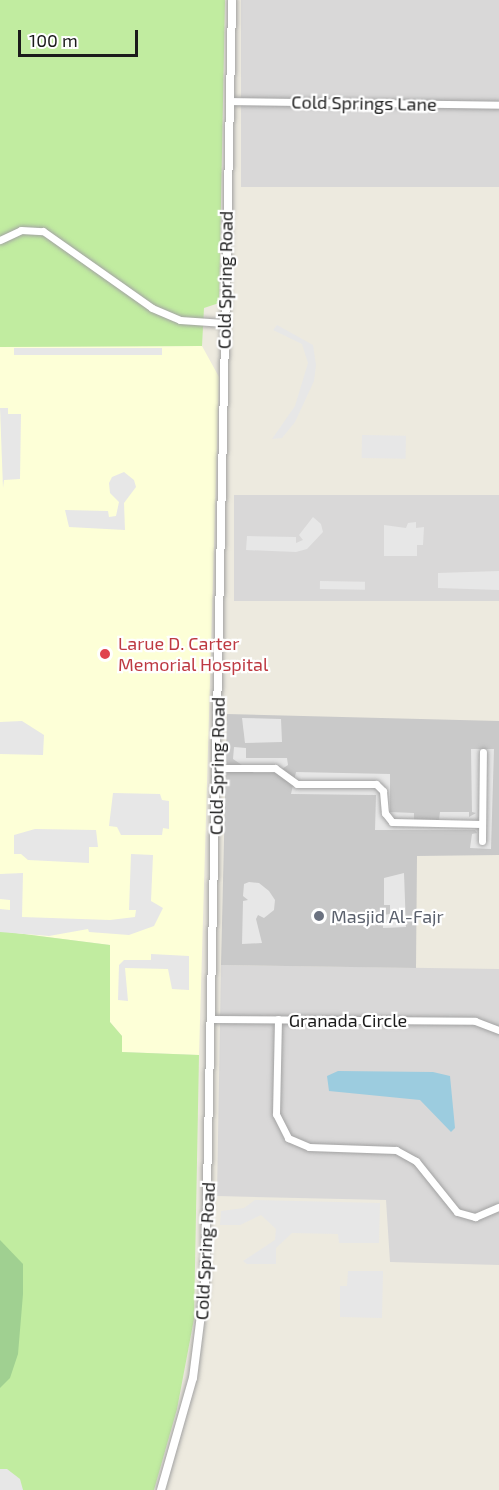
<!DOCTYPE html>
<html>
<head>
<meta charset="utf-8">
<style>
  body { margin:0 }
  #map { position:relative; width:499px; height:1490px; overflow:hidden; background:#edeadf; font-family:"Exo 2",sans-serif }
  div>[style] { position:absolute }
  .residential>* { inset:0; background:#d9d8d8; transform-origin:0 0 }
  .education>* { inset:0; background:#fdffd7 }
  .religious>* { inset:0; background:#c9c9c9 }
  .grass>* { inset:0; background:#c1eca0 }
  .forest>* { inset:0; background:#a0d091 }
  .parking>* { inset:0; background:#e7e7e7; transform-origin:0 0 }
  .water>* { inset:0; background:#9cccdf }
  .roads { filter:drop-shadow(0 0 2px #a2a2a2) drop-shadow(0 0 2px #a2a2a2) }
  .minor>* { height:7px; margin:-3.5px; padding:0 3.5px; transform-origin:3.5px; border-radius:3.5px; background:#fff }
  .tertiary>* { height:8px; margin:-4px; padding:0 4px; transform-origin:4px; border-radius:4px; background:#fff }
  .dots>* { width:16px; height:16px; translate:-50% -50%; box-sizing:border-box; border:3px solid #fff; border-radius:50% }
  span { translate:-50% -50%; white-space:nowrap; text-align:center; line-height:1.15; -webkit-text-stroke:4.5px #fff; paint-order:stroke }
  .street-label { font-size:18px; color:#1b1b1b }
  .health-label { font-size:18px; color:#be3a42 }
  .left { translate:0 -50%; text-align:left }
  .worship-label { font-size:18px; color:#5b616d }
  .scale { position:absolute; left:18px; top:30px; width:120px; height:27px; box-sizing:border-box; border:3px solid #1b1b1b; border-top:0; padding-left:8px; font-size:18px; line-height:21px; white-space:nowrap; color:#1b1b1b; -webkit-text-stroke:4px #fff; paint-order:stroke }
</style>
</head>
<body>
<div id="map">
  <div class="residential">
    <div style="left:241px;top:0;width:258px;height:187px"></div>
    <div style="left:234px;top:495px;width:265px;height:106px"></div>
    <div style="clip-path:polygon(221px 965px,499px 969px,499px 1265px,390px 1262px,386px 1200px,217px 1196px)"></div>
  </div>
  <div class="education">
    <div style="clip-path:polygon(202px 346px,219px 377px,199px 1055px,122px 1052px,122px 1036px,110px 1022px,110px 945px,0 931px,0 347px)"></div>
  </div>
  <div class="religious">
    <div style="clip-path:polygon(227px 714px,499px 721px,499px 855px,417px 856px,416px 968px,221px 965px)"></div>
  </div>
  <div class="grass">
    <div style="clip-path:polygon(0 0,225px 0,219px 303px,204px 308px,202px 346px,0 347px)"></div>
    <div style="clip-path:polygon(0 931px,110px 945px,110px 1022px,122px 1036px,122px 1052px,199px 1055px,194px 1319px,177px 1409px,154px 1490px,0 1490px)"></div>
  </div>
  <div class="forest">
    <div style="clip-path:polygon(0 1240px,23px 1264px,23px 1294px,18px 1354px,10px 1378px,0 1388px)"></div>
  </div>
  <div class="parking">
    <div style="clip-path:polygon(277px 325px,313px 345px,316px 365px,314px 381px,295px 422px,282px 438px,272px 439px,295px 406px,308px 363px,302px 344px,273px 330px)"></div>
    <div style="left:14px;top:348px;width:148px;height:7px"></div>
    <div style="clip-path:polygon(0 408px,8px 408px,8px 414px,21px 414px,20px 479px,4px 480px,3px 488px)"></div>
    <div style="left:362px;top:435px;width:44px;height:23px;rotate:1deg"></div>
    <div style="clip-path:polygon(124px 472px,134px 480px,136px 487px,124px 503px,125px 530px,69px 527px,65px 510px,108px 511px,109px 517px,116px 516px,119px 502px,110px 493px,109px 483px,112px 477px)"></div>
    <div style="clip-path:polygon(313px 517px,321px 524px,323px 532px,307px 549px,296px 552px,246px 550px,247px 536px,296px 537px,296px 543px,303px 540px,299px 535px)"></div>
    <div style="clip-path:polygon(416px 522px,416px 528px,424px 527px,423px 545px,417px 545px,417px 556px,384px 556px,384px 525px,406px 528px,408px 523px)"></div>
    <div style="clip-path:polygon(499px 571px,499px 590px,438px 588px,438px 573px)"></div>
    <div style="left:320px;top:581px;width:45px;height:8px;rotate:1deg"></div>
    <div style="clip-path:polygon(242px 718px,281px 719px,282px 742px,245px 743px)"></div>
    <div style="clip-path:polygon(22px 721px,44px 735px,43px 755px,0 754px,0 722px)"></div>
    <div style="clip-path:polygon(234px 747px,246px 748px,246px 758px,287px 758px,288px 765px,276px 773px,254px 773px,233px 759px)"></div>
    <div style="clip-path:polygon(471px 749px,494px 749px,491px 849px,470px 848px,472px 834px,477px 833px,475px 830px,375px 830px,376px 795px,291px 794px,296px 772px,390px 774px,390px 812px,414px 813px,414px 820px,439px 820px,440px 812px,469px 812px,469px 817px,476px 813px,472px 812px)"></div>
    <div style="clip-path:polygon(113px 793px,160px 794px,162px 800px,169px 801px,169px 829px,163px 828px,162px 835px,121px 835px,117px 827px,109px 826px)"></div>
    <div style="clip-path:polygon(35px 829px,96px 830px,98px 847px,89px 847px,89px 863px,28px 860px,21px 854px,14px 854px,14px 835px)"></div>
    <div style="clip-path:polygon(131px 854px,153px 855px,151px 901px,163px 908px,154px 926px,129px 935px,89px 932px,88px 929px,49px 936px,0 932px,0 909px,10px 910px,10px 900px,0 899px,0 874px,23px 873px,22px 917px,110px 920px,135px 917px,136px 910px,129px 910px)"></div>
    <div style="clip-path:polygon(404px 873px,406px 927px,383px 928px,383px 915px,390px 914px,390px 905px,384px 905px,384px 878px)"></div>
    <div style="clip-path:polygon(249px 882px,259px 883px,269px 891px,275px 900px,274px 910px,264px 918px,258px 915px,256px 919px,262px 943px,242px 944px,243px 901px,248px 900px,243px 896px,244px 884px)"></div>
    <div style="clip-path:polygon(151px 954px,189px 956px,189px 990px,172px 989px,168px 969px,125px 968px,128px 1001px,118px 1000px,119px 965px,124px 960px,151px 960px)"></div>
    <div style="clip-path:polygon(255px 1200px,380px 1203px,379px 1243px,339px 1243px,338px 1234px,292px 1233px,276px 1248px,276px 1264px,247px 1264px,243px 1261px,275px 1240px,276px 1229px,261px 1215px,240px 1225px,220px 1225px,221px 1211px,244px 1208px)"></div>
    <div style="clip-path:polygon(348px 1271px,383px 1271px,382px 1318px,340px 1317px,340px 1286px,347px 1286px)"></div>
    <div style="clip-path:polygon(0 1469px,7px 1469px,20px 1479px,23px 1490px,0 1490px)"></div>
  </div>
  <div class="water">
    <div style="clip-path:polygon(338px 1071px,433px 1072px,450px 1076px,455px 1128px,451px 1132px,420px 1100px,329px 1091px,327px 1076px)"></div>
  </div>
  <div class="roads">
    <div class="minor">
      <div style="left:229px;top:101px;width:270px;rotate:0.8deg"></div>
      <div style="left:0;top:240px;width:23px;rotate:-25deg"></div>
      <div style="left:21px;top:230px;width:22px;rotate:3deg"></div>
      <div style="left:43px;top:231px;width:133px;rotate:35.2deg"></div>
      <div style="left:152px;top:308px;width:30px;rotate:23deg"></div>
      <div style="left:180px;top:320px;width:44px;rotate:3.9deg"></div>
      <div style="left:217px;top:768px;width:58px"></div>
      <div style="left:275px;top:768px;width:27px;rotate:36deg"></div>
      <div style="left:297px;top:784px;width:79px"></div>
      <div style="left:376px;top:784px;width:10px;rotate:45deg"></div>
      <div style="left:383px;top:791px;width:22px;rotate:85deg"></div>
      <div style="left:385px;top:813px;width:11px;rotate:52deg"></div>
      <div style="left:392px;top:822px;width:90px;rotate:1.3deg"></div>
      <div style="left:482px;top:841px;width:89px;rotate:-89.4deg"></div>
      <div style="left:212px;top:1019px;width:263px;rotate:0.4deg"></div>
      <div style="left:475px;top:1021px;width:26px;rotate:21deg"></div>
      <div style="left:278px;top:1019px;width:95px;rotate:91.2deg"></div>
      <div style="left:276px;top:1114px;width:27px;rotate:63deg"></div>
      <div style="left:288px;top:1138px;width:23px;rotate:23deg"></div>
      <div style="left:309px;top:1147px;width:87px;rotate:2deg"></div>
      <div style="left:396px;top:1150px;width:23px;rotate:29deg"></div>
      <div style="left:416px;top:1161px;width:65px;rotate:51.2deg"></div>
      <div style="left:457px;top:1212px;width:19px;rotate:16deg"></div>
      <div style="left:475px;top:1217px;width:26px;rotate:-23deg"></div>
    </div>
    <div class="tertiary">
      <div style="left:161px;top:1490px;width:116px;rotate:-74.1deg"></div>
      <div style="left:193px;top:1378px;width:96px;rotate:-82.8deg"></div>
      <div style="left:205px;top:1283px;width:1283px;rotate:-88.79deg"></div>
    </div>
  </div>
  <div class="dots">
    <div style="left:105px;top:654px;background:#e0444e"></div>
    <div style="left:319px;top:916px;background:#6b7280"></div>
  </div>
  <div class="street-label">
    <span style="left:364px;top:103px;rotate:1deg">Cold Springs Lane</span>
    <span style="left:225px;top:280px;rotate:-89deg">Cold Spring Road</span>
    <span style="left:217px;top:766px;rotate:-89deg">Cold Spring Road</span>
    <span style="left:348px;top:1020px">Granada Circle</span>
    <span style="left:205px;top:1251px;rotate:-87deg">Cold Spring Road</span>
  </div>
  <div class="health-label">
    <span class="left" style="left:118px;top:654px">Larue D. Carter<br>Memorial Hospital</span>
  </div>
  <div class="worship-label">
    <span class="left" style="left:331px;top:916px">Masjid Al-Fajr</span>
  </div>
  <div class="scale">100 m</div>
</div>
</body>
</html>
